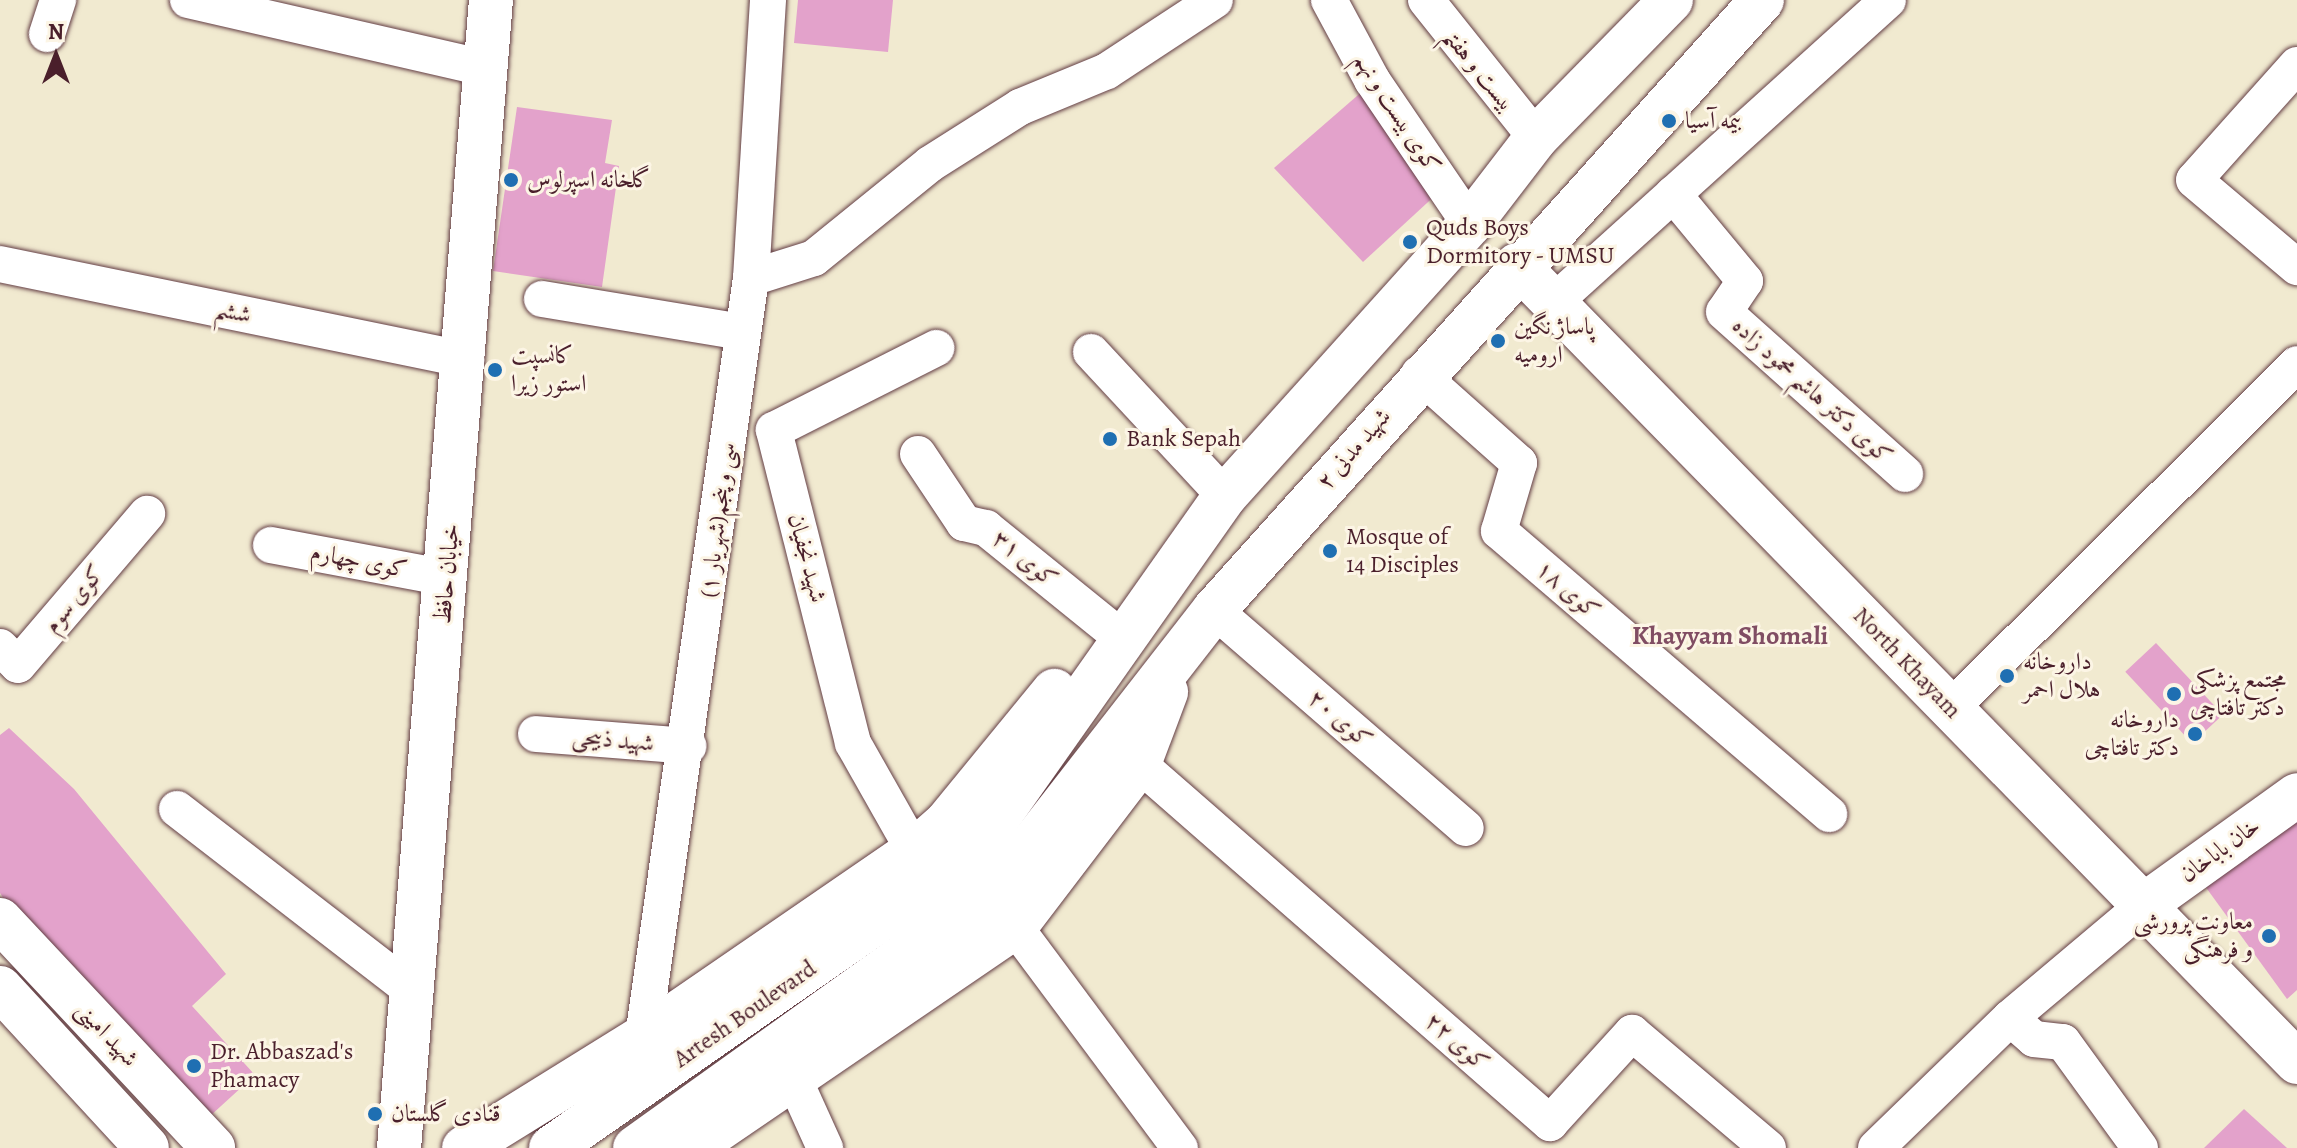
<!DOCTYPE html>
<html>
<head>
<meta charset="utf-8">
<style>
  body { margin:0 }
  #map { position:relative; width:2297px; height:1148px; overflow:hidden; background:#f1ead0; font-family:Alegreya,Amiri,serif }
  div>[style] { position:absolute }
  .building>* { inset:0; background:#e3a2cb; transform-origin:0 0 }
  .roads { filter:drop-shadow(0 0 2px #633d44) drop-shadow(0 0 2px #633d44) }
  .minor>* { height:36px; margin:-18px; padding:0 18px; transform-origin:18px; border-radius:18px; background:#fff }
  .tertiary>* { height:44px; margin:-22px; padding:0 22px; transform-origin:22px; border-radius:22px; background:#fff }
  .secondary>* { height:44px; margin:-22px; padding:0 22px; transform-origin:22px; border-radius:22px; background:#fff }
  .primary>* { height:44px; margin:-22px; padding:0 22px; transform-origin:22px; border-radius:22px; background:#fff }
  .dots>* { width:22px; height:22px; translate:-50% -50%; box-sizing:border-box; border:4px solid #fcf5e5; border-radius:50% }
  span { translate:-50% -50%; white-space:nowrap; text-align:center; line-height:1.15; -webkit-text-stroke:6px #fcf5e5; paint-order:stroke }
  .street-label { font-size:24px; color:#4a1f2b }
  .poi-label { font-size:24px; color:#4a1f2b }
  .left { translate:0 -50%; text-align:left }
  .right { translate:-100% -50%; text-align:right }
  .neighbourhood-label { font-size:26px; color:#804d63; font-weight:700 }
  .north { position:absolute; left:16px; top:16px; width:80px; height:80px; -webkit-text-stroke:6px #fcf5e5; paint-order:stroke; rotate:0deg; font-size:22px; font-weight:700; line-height:32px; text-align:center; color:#4a1f2b }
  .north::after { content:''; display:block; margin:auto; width:28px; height:36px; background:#4a1f2b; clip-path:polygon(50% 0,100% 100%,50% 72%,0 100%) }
</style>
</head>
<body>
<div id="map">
  <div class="building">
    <div style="clip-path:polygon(798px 0,893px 0,888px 52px,794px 43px)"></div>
    <div style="clip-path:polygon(1365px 89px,1440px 191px,1363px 262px,1274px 168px)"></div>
    <div style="clip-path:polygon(517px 107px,612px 120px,605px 163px,619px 166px,602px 287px,493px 271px)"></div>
    <div style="left:2156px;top:643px;width:98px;height:42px;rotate:47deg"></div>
    <div style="clip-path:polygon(9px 728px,74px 789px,226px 974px,192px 1006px,255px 1075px,198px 1127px,41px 957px,0 893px,0 735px)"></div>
    <div style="clip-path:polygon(2297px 811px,2297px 990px,2287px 999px,2202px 882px)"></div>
    <div style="clip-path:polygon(2244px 1109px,2287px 1148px,2204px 1148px)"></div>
  </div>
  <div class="roads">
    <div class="minor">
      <div style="left:188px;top:0;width:306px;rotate:12.9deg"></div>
      <div style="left:1329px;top:0;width:91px;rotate:61.7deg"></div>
      <div style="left:1372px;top:80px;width:174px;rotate:55.8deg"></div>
      <div style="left:1426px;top:0;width:176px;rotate:51.4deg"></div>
      <div style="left:47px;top:34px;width:36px;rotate:-72deg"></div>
      <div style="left:2297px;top:65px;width:154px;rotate:131.8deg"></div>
      <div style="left:2194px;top:180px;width:135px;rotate:40.2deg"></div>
      <div style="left:1673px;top:194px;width:113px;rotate:50.4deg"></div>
      <div style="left:1745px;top:281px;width:37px;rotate:124deg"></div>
      <div style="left:1724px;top:312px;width:243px;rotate:41.8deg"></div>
      <div style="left:0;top:264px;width:476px;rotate:11.6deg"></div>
      <div style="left:751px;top:278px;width:66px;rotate:-17.6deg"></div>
      <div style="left:814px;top:258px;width:149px;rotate:-39deg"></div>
      <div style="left:930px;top:164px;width:107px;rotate:-32.3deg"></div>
      <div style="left:1020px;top:107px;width:94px;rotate:-22.5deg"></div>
      <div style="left:1107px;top:71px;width:129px;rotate:-33.3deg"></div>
      <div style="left:542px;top:299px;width:203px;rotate:9.4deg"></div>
      <div style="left:1554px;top:302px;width:450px;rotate:-42.1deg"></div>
      <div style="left:1091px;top:352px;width:197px;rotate:47.1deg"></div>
      <div style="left:1419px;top:374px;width:134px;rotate:41.7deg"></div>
      <div style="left:1519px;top:463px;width:71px;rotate:106.4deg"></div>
      <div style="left:1499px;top:531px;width:435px;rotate:40.6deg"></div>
      <div style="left:918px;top:454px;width:83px;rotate:56.3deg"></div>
      <div style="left:964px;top:523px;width:23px;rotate:13deg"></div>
      <div style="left:986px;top:528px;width:156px;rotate:39deg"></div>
      <div style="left:271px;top:545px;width:179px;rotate:10.6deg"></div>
      <div style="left:1214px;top:610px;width:333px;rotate:40.9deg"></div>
      <div style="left:0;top:647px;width:25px;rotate:45deg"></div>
      <div style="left:18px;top:665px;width:199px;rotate:-49.5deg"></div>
      <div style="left:1951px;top:708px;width:488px;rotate:-44.8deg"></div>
      <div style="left:536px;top:734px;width:153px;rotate:4.5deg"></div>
      <div style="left:1139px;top:764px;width:546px;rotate:41.14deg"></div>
      <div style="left:1550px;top:1123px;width:122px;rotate:-47.7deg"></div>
      <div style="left:1632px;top:1033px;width:178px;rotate:40.2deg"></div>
      <div style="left:177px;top:809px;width:291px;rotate:37.7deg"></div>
      <div style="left:914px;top:851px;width:124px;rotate:-119.5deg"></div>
      <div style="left:853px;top:743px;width:323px;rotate:-104.2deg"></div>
      <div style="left:774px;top:430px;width:182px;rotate:-26.8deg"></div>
      <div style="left:1015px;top:927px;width:276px;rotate:53.3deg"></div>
      <div style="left:2010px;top:1018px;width:32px;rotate:41deg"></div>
      <div style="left:2034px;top:1039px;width:29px;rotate:6deg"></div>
      <div style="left:2063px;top:1042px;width:131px;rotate:54deg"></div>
      <div style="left:643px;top:1037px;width:767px;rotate:-81.9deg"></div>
      <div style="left:751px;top:278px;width:279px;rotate:-86.5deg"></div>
      <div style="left:793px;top:1077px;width:78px;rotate:65.7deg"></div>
      <div style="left:1876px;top:1148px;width:187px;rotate:-44.1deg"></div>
      <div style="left:2010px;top:1018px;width:175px;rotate:-40.1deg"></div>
    </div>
    <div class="tertiary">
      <div style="left:1517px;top:265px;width:1115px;rotate:45.62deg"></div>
      <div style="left:2144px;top:905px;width:188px;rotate:-35.7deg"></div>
      <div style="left:399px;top:1148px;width:1152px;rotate:-85.42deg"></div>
    </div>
    <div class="secondary">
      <div style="left:464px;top:1148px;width:211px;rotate:-31.8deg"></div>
      <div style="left:643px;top:1037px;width:329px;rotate:-34.5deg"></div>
      <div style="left:914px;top:851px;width:43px;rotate:-41.2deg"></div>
      <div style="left:946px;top:823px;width:171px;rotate:-50.7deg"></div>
      <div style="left:551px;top:1148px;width:512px;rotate:-34.81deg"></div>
      <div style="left:971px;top:856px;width:441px;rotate:-54.8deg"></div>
      <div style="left:1225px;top:496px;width:366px;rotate:-48deg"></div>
      <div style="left:1470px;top:224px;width:108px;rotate:-52.5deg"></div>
      <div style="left:1536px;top:138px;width:193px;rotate:-45.6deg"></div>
      <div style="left:635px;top:1148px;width:445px;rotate:-35.6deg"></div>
      <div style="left:997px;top:889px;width:353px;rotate:-52.1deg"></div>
      <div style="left:1214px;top:610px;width:820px;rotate:-48.06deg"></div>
      <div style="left:691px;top:1148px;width:392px;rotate:-34.3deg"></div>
      <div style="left:1015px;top:927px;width:205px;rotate:-52.7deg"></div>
      <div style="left:1139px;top:764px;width:77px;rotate:-69.4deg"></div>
    </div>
    <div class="primary">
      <div style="left:0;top:920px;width:312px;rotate:46.9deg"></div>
      <div style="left:0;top:988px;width:217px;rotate:47.4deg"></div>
    </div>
  </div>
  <div class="dots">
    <div style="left:1669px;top:121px;background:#1f6fb2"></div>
    <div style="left:511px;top:180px;background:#1f6fb2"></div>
    <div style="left:1410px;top:242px;background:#1f6fb2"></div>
    <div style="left:1498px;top:341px;background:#1f6fb2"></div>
    <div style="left:495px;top:370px;background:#1f6fb2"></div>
    <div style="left:1110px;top:439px;background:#1f6fb2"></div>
    <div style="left:1330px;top:551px;background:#1f6fb2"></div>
    <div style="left:2007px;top:676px;background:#1f6fb2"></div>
    <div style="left:2174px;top:694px;background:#1f6fb2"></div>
    <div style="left:2195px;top:734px;background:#1f6fb2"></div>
    <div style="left:2269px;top:936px;background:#1f6fb2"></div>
    <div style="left:194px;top:1066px;background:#1f6fb2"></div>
    <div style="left:375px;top:1114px;background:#1f6fb2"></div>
  </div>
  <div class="street-label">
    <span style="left:1479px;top:70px;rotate:51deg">بیست و هفتم</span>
    <span style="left:1397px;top:113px;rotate:57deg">کوی بیست و نهم</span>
    <span style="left:233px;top:312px;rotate:12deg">ششم</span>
    <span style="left:1812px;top:391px;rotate:42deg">کوی دکتر هاشم محمود زاده</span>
    <span style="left:1354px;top:449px;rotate:-49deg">شهید مدنی ۲</span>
    <span style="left:718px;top:520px;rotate:-83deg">سی و پنجم(شهریار ۱)</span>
    <span style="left:807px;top:558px;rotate:75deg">شهید نجفیان</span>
    <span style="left:1025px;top:559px;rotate:39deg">کوی ۳۱</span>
    <span style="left:359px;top:561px;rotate:11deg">کوی چهارم</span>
    <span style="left:447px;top:574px;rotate:-85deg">خیابان حافظ</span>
    <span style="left:1568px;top:590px;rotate:41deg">کوی ۱۸</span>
    <span style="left:74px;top:599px;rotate:-50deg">کوی سوم</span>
    <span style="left:1907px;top:663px;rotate:46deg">North Khayam</span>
    <span style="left:1340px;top:719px;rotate:41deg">کوی ۲۰</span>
    <span style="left:613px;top:740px;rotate:5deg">شهید ذبیحی</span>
    <span style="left:2220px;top:850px;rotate:-36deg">خان باباخان</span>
    <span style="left:745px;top:1014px;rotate:-35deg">Artesh Boulevard</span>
    <span style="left:107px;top:1034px;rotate:47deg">شهید امینی</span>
    <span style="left:1457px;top:1042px;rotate:41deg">کوی ۲۲</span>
  </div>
  <div class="poi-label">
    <span class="left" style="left:1685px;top:121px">بیمه آسیا</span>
    <span class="left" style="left:527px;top:180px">گلخانه اسپرلوس</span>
    <span class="left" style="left:1426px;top:242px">Quds Boys<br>Dormitory - UMSU</span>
    <span class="left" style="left:1514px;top:341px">پاساژ نگین<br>ارومیه</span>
    <span class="left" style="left:511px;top:370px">کانسپت<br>استور زیرا</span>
    <span class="left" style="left:1126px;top:439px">Bank Sepah</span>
    <span class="left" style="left:1346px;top:551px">Mosque of<br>14 Disciples</span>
    <span class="left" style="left:2023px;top:676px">داروخانه<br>هلال احمر</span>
    <span class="left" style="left:2190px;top:694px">مجتمع پزشکی<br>دکتر تافتاچی</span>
    <span class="right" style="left:2179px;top:734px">داروخانه<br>دکتر تافتاچی</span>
    <span class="right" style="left:2253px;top:936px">معاونت پرورشی<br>و فرهنگی</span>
    <span class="left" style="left:210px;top:1066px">Dr. Abbaszad's<br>Phamacy</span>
    <span class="left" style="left:391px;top:1114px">قنادی گلستان</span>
  </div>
  <div class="neighbourhood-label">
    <span style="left:1730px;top:636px">Khayyam Shomali</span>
  </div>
  <div class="north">N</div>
</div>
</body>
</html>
